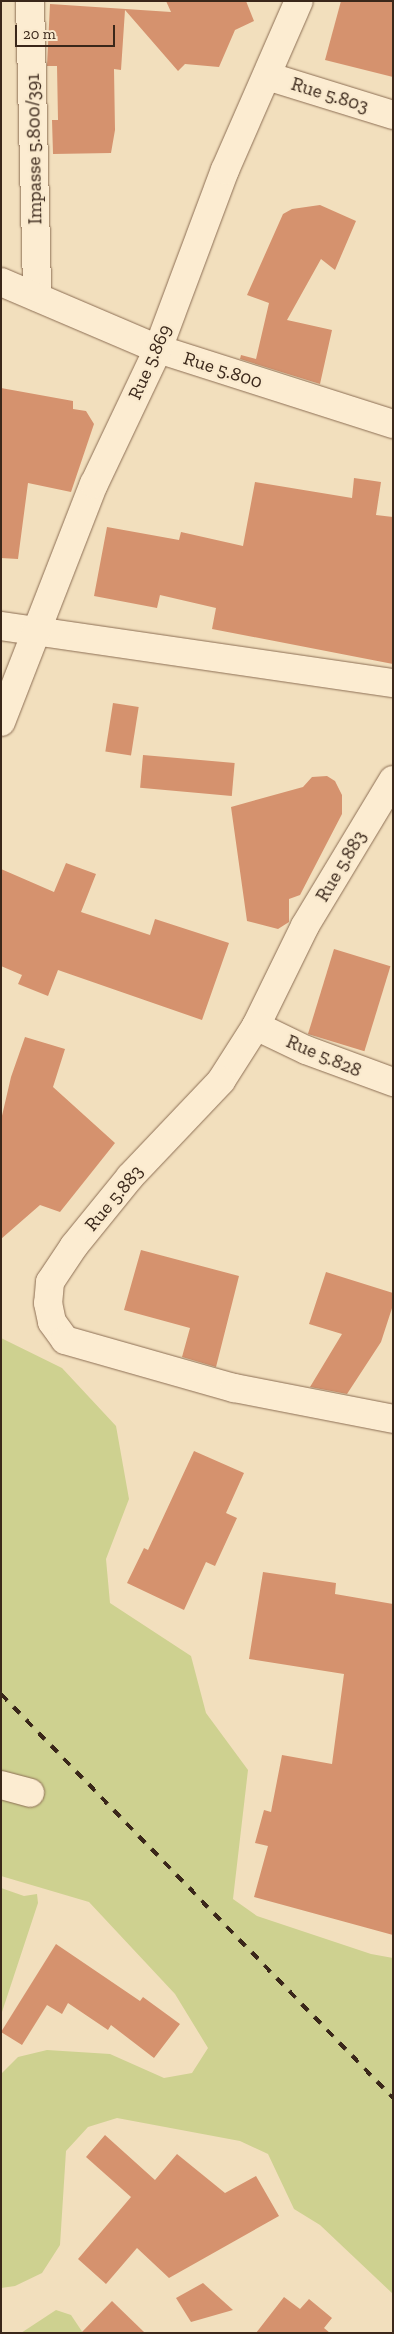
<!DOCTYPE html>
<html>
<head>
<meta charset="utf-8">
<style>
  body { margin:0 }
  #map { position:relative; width:394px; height:2334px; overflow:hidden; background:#f2dfbd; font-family:"Zilla Slab",serif }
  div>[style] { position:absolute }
  .green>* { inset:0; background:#ced190 }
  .building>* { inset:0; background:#d5926e; transform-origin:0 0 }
  .roads { filter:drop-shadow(0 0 1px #8c6e54) drop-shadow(0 0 1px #8c6e54) }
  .minor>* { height:28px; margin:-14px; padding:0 14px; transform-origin:14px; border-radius:14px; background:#fcecd1 }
  .rail>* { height:4px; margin-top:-2px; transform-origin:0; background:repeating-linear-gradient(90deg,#3a271a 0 9px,transparent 0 18px) }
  span { translate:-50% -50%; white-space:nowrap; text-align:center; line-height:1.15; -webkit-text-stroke:4.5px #f9e9cd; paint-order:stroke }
  .street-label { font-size:19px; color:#3a271a }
  .frame { position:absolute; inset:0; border:2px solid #3a271a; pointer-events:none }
  .scale { position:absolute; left:15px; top:25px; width:100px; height:22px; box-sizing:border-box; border:2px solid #3a271a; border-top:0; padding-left:6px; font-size:15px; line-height:18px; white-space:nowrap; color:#3a271a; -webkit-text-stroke:4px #f9e9cd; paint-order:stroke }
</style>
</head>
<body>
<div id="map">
  <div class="green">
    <div style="clip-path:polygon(1px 1338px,62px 1368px,116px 1426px,129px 1499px,106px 1559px,110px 1603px,191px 1656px,206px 1713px,248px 1770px,233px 1899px,257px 1916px,371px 1954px,393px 1958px,393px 2294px,320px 2225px,294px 2209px,268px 2154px,240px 2141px,117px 2118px,88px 2127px,66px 2151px,60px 2245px,42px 2273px,15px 2286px,1px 2288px,1px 2074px,18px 2057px,47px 2050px,110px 2054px,164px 2078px,192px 2073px,208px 2048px,175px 1994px,89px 1902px,1px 1876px)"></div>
    <div style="clip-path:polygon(1px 1888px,24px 1896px,37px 1894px,38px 1903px,1px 2015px)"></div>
    <div style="clip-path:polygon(56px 2310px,71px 2315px,83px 2333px,21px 2333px)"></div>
  </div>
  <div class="building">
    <div style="clip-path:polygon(166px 1px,246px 1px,254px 21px,235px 30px,219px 67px,185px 64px,178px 71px,125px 10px,121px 70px,114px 69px,115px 130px,111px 153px,53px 154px,52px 120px,58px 120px,57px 66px,47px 66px,50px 4px,171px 12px)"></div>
    <div style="clip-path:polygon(341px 1px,393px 1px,393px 77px,325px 60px)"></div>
    <div style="clip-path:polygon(320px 205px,356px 221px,335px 270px,321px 259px,287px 320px,332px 330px,320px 384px,240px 359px,241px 355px,256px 359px,269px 303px,247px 295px,283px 214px,292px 209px)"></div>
    <div style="clip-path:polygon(1px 388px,73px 401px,73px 409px,86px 411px,94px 424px,71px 492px,28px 483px,18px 559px,1px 558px)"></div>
    <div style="clip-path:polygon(354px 478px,381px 482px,376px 515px,393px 517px,393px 664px,212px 629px,216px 608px,160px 595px,157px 608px,94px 596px,107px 527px,179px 540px,181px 532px,243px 546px,255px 482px,352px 498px)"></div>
    <div style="left:113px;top:703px;width:26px;height:49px;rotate:9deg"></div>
    <div style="left:143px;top:755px;width:92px;height:33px;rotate:5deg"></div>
    <div style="clip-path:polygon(327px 776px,335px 781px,342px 795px,342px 814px,300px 895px,289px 899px,289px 922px,278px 929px,247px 921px,231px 807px,303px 787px,312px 777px)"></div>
    <div style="clip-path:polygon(66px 863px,96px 874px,81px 912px,150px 935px,155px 919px,229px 943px,202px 1020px,58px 970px,48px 996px,18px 984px,22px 975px,1px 966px,1px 869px,54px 892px)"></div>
    <div style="left:334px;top:949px;width:59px;height:89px;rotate:17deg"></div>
    <div style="clip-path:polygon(25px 1037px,65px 1049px,53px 1087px,115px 1143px,60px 1212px,40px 1205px,1px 1239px,1px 1120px,11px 1077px)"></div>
    <div style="clip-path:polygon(141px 1250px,239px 1276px,216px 1367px,182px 1357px,190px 1328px,124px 1310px)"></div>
    <div style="clip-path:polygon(326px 1272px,393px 1293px,393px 1305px,381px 1342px,347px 1394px,310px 1387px,342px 1334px,309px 1324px)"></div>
    <div style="clip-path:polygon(194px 1451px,244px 1473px,226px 1513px,237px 1518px,215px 1566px,206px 1562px,184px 1610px,127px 1583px,144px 1548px,148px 1550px)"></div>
    <div style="clip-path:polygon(263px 1572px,336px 1583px,335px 1594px,393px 1604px,393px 1935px,254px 1897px,268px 1846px,255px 1843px,264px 1810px,271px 1812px,282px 1755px,332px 1764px,344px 1674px,249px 1659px)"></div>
    <div style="clip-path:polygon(56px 1944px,140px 2001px,143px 1997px,180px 2024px,154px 2058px,111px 2025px,108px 2030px,68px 2003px,62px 2014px,47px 2005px,22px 2045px,1px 2032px)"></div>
    <div style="clip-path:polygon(105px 2135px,155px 2180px,177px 2154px,225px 2193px,256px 2176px,279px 2216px,169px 2278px,137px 2248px,106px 2284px,78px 2259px,131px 2197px,86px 2157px)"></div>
    <div style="clip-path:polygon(203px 2283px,233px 2310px,191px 2322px,176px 2298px)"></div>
    <div style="clip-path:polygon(284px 2297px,300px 2309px,309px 2299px,332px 2318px,324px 2328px,330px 2333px,256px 2333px)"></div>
    <div style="clip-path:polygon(112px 2301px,145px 2333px,81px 2333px)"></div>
  </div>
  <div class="roads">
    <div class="minor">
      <div style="left:30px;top:1px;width:296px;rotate:88.6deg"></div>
      <div style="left:267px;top:76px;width:132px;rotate:17.2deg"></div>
      <div style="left:1px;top:282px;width:171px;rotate:23.1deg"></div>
      <div style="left:158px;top:349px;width:247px;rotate:17.7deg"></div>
      <div style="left:1px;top:626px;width:396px;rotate:8.3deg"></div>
      <div style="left:1px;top:722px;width:256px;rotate:-68.7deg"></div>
      <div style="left:94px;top:484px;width:149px;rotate:-64.6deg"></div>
      <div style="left:158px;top:349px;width:191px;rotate:-69.5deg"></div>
      <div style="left:225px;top:170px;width:184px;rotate:-66.4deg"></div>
      <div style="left:393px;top:780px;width:170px;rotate:121.1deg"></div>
      <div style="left:305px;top:926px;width:111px;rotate:116.1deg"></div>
      <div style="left:256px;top:1026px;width:65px;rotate:122.5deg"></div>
      <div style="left:221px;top:1081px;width:132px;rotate:133.5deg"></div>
      <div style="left:130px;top:1177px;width:89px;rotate:129.1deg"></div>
      <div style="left:74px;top:1246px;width:43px;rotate:123.7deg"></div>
      <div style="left:50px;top:1282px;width:21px;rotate:95deg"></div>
      <div style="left:48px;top:1303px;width:19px;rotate:78deg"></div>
      <div style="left:52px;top:1322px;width:22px;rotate:54deg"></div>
      <div style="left:65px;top:1340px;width:176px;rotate:15.9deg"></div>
      <div style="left:234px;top:1388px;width:162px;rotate:11deg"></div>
      <div style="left:256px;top:1026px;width:55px;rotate:25.6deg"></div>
      <div style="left:306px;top:1050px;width:93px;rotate:20.2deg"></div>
      <div style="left:1px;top:1785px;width:30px;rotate:15deg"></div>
    </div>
  </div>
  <div class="rail">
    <div style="left:1px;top:1694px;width:563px;rotate:45.86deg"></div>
  </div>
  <div class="street-label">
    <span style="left:330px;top:95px;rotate:17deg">Rue 5.803</span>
    <span style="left:34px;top:149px;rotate:-91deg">Impasse 5.800/391</span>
    <span style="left:150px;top:362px;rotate:-66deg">Rue 5.869</span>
    <span style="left:223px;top:370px;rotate:18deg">Rue 5.800</span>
    <span style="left:341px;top:866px;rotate:-59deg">Rue 5.883</span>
    <span style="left:324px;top:1056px;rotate:23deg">Rue 5.828</span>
    <span style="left:114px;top:1198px;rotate:-50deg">Rue 5.883</span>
  </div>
  <div class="frame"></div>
  <div class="scale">20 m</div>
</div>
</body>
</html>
